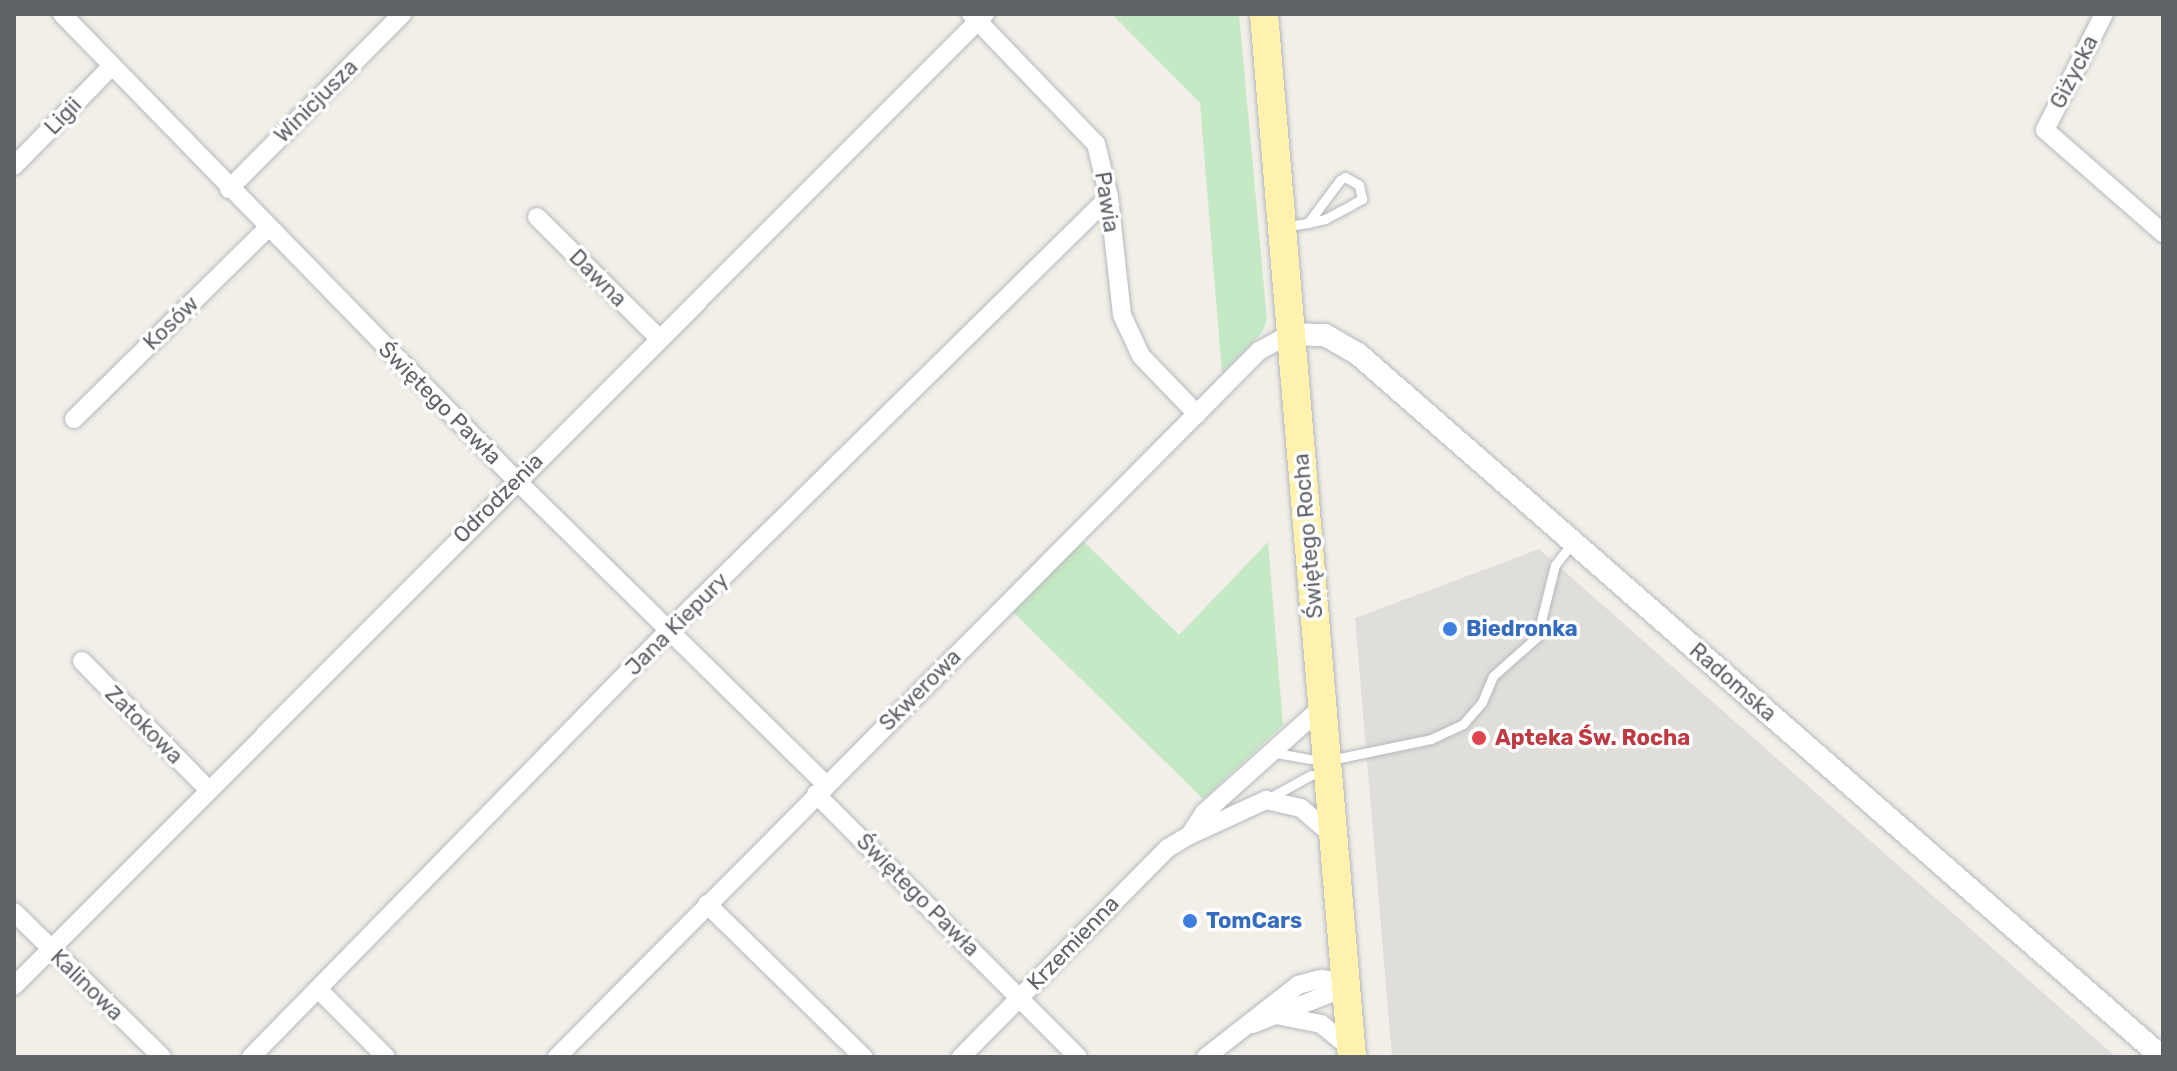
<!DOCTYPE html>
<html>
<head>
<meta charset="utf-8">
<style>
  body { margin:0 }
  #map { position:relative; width:2177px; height:1071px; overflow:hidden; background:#f1efe8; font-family:Rubik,sans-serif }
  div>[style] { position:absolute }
  .industrial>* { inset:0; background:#e0deda }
  .green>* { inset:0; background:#c5e8c5 }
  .roads { filter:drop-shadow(0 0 2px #b5b8bc) drop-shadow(0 0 2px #b5b8bc) }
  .service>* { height:9px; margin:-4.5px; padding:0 4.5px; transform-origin:4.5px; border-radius:4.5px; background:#fff }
  .minor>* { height:18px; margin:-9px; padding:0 9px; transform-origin:9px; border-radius:9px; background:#fff }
  .tertiary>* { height:22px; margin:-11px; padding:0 11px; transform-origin:11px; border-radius:11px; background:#fff }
  .primary>* { height:28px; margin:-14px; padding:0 14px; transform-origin:14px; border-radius:14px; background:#fff2af }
  .dots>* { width:22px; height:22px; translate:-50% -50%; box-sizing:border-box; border:4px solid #fff; border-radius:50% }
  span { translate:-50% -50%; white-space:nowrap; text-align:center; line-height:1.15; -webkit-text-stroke:7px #fff; paint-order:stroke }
  .street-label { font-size:22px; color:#5f6368 }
  .shop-label { font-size:22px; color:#366cbe; font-weight:700 }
  .left { translate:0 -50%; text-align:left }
  .health-label { font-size:22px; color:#be3a42; font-weight:700 }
  .frame { position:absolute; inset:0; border:16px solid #5f6368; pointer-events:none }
</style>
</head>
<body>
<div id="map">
  <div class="industrial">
    <div style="clip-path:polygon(1539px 549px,2116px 1057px,1392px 1057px,1355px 618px)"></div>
  </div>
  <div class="green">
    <div style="clip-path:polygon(1112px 14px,1239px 14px,1267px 320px,1262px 333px,1222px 373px,1200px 103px)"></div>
    <div style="clip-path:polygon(1083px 541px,1179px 635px,1268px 542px,1283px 725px,1203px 799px,1013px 612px)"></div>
  </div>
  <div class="roads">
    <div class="service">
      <div style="left:1285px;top:226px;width:17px;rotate:-7deg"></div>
      <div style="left:1302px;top:224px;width:24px;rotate:-12deg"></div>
      <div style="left:1325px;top:219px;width:30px;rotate:-28deg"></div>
      <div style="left:1351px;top:205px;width:13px;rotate:-29deg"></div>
      <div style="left:1362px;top:199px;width:14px;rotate:-102deg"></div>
      <div style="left:1359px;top:185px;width:16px;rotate:-150deg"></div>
      <div style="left:1345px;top:177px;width:6px;rotate:149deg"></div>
      <div style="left:1340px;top:180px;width:54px;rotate:126.7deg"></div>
      <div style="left:1276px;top:753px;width:35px;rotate:10deg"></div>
      <div style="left:1330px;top:760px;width:103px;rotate:-11.7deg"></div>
      <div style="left:1431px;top:739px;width:35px;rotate:-25deg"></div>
      <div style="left:1463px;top:724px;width:29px;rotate:-49deg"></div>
      <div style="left:1482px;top:702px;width:28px;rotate:-67deg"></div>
      <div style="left:1493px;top:676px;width:59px;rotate:-41.6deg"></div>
      <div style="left:1537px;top:637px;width:74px;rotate:-76deg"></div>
      <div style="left:1555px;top:565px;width:28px;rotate:-52deg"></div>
      <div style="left:1269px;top:798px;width:48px;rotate:-28.7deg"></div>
    </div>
    <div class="minor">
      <div style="left:62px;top:14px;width:651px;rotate:45.75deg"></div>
      <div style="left:516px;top:480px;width:433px;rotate:44.5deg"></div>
      <div style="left:971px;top:14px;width:180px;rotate:46.1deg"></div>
      <div style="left:1096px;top:144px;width:55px;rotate:76.2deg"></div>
      <div style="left:1109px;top:197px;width:119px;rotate:83.7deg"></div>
      <div style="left:1122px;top:315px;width:45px;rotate:65.1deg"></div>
      <div style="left:1141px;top:356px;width:81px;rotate:46deg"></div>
      <div style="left:2104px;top:14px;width:130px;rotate:117deg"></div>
      <div style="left:2045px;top:130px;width:157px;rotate:41.1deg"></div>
      <div style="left:14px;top:166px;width:140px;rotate:-45.6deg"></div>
      <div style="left:229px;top:189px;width:246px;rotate:-45.3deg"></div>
      <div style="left:537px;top:217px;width:172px;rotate:44.8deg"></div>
      <div style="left:74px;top:419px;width:272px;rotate:-44.6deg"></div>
      <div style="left:82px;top:661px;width:178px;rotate:45.5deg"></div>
      <div style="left:816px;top:794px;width:371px;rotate:45.1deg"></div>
      <div style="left:1191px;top:833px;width:24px;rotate:-57deg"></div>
      <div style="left:1204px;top:813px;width:159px;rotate:-41.9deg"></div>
      <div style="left:707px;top:904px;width:219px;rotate:44.4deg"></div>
      <div style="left:14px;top:912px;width:207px;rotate:44.4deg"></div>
      <div style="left:14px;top:986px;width:1374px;rotate:-45.03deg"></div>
      <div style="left:318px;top:989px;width:96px;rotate:45deg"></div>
      <div style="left:1281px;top:1016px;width:41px;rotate:11.3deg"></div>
      <div style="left:1321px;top:1024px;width:40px;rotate:39deg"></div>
      <div style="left:1253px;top:1024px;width:101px;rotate:-21.5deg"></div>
      <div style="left:251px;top:1057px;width:600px;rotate:-45.61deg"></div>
      <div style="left:671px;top:628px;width:614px;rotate:-44.54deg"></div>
      <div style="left:557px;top:1057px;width:996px;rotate:-45.16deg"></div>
      <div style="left:1259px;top:351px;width:35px;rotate:-29deg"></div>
      <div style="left:961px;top:1057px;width:294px;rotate:-45.3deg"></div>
      <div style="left:1168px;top:848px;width:26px;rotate:-31deg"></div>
      <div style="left:1190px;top:835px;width:84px;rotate:-24.7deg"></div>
      <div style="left:1266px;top:800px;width:36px;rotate:13deg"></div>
      <div style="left:1301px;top:808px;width:43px;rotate:41.2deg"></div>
      <div style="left:1206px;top:1057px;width:117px;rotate:-38deg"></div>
      <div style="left:1298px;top:985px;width:24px;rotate:-15deg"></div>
      <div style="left:1321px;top:979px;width:26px;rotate:7deg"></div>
    </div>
    <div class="tertiary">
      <div style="left:1290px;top:334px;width:35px;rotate:2deg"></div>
      <div style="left:1325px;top:335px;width:38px;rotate:30deg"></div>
      <div style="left:1358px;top:354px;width:1068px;rotate:41.17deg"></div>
    </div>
    <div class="primary">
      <div style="left:1264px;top:14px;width:1047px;rotate:85.18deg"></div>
    </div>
  </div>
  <div class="dots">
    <div style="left:1450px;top:629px;background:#3f7fe0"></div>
    <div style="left:1479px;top:738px;background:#e0444e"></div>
    <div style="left:1190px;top:921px;background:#3f7fe0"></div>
  </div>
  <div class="street-label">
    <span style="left:2074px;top:72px;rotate:-63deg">Giżycka</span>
    <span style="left:316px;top:101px;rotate:-45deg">Winicjusza</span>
    <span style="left:63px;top:116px;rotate:-46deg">Ligii</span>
    <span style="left:1107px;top:202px;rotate:81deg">Pawia</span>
    <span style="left:598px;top:278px;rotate:45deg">Dawna</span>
    <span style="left:171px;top:323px;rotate:-44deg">Kosów</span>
    <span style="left:440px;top:403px;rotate:45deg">Świętego Pawła</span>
    <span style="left:498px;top:498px;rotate:-45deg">Odrodzenia</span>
    <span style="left:1308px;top:536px;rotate:-95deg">Świętego Rocha</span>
    <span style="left:677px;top:624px;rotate:-45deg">Jana Kiepury</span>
    <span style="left:1733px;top:682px;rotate:41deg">Radomska</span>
    <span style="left:920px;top:690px;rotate:-45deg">Skwerowa</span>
    <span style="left:144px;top:725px;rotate:45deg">Zatokowa</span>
    <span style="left:918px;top:895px;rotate:45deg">Świętego Pawła</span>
    <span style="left:1073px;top:943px;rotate:-46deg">Krzemienna</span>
    <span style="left:87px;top:985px;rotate:44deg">Kalinowa</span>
  </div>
  <div class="shop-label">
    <span class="left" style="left:1466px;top:629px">Biedronka</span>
    <span class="left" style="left:1206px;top:921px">TomCars</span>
  </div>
  <div class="health-label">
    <span class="left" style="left:1495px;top:738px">Apteka Św. Rocha</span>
  </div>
  <div class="frame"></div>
</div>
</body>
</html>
